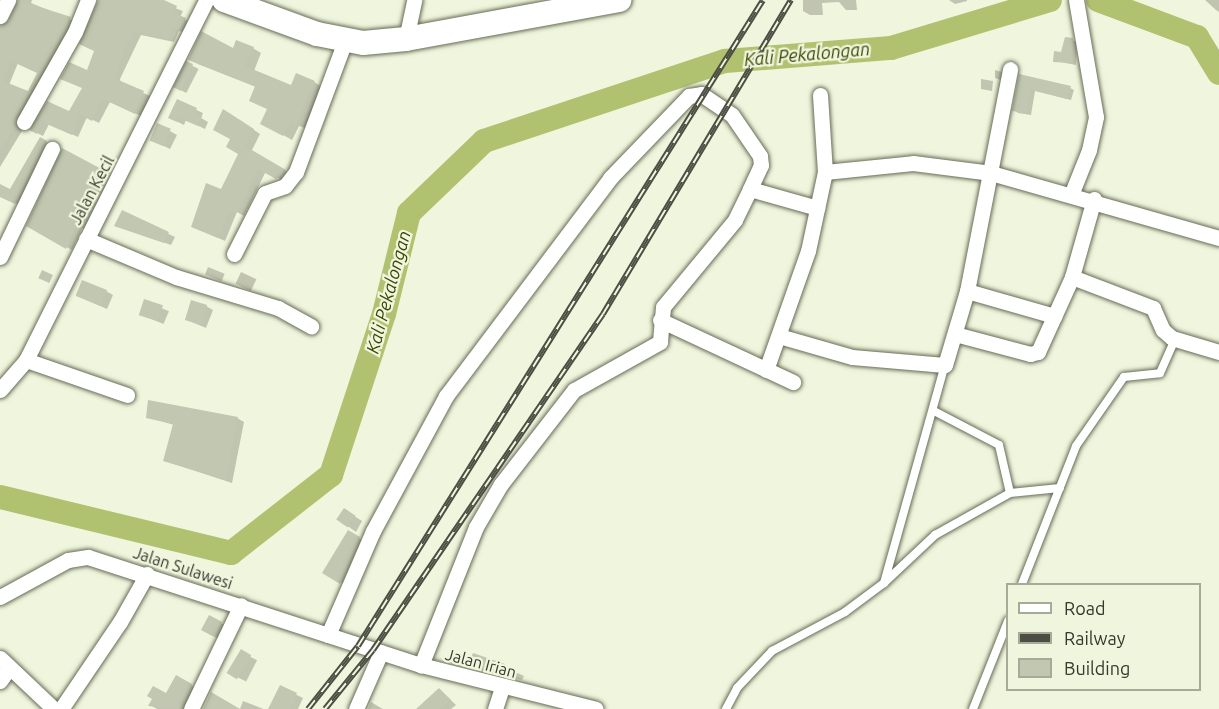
<!DOCTYPE html>
<html>
<head>
<meta charset="utf-8">
<style>
  body { margin:0 }
  #map { position:relative; width:1219px; height:709px; overflow:hidden; background:#f0f6dd; font-family:Ubuntu,sans-serif }
  div>[style] { position:absolute }
  .shadow>* { inset:0; background:#0003; transform-origin:0 0 }
  .river>* { height:24px; margin:-12px; padding:0 12px; transform-origin:12px; border-radius:12px; background:#b0c270 }
  .building>* { inset:0; background:#c1c7b0; transform-origin:0 0 }
  .roads { filter:drop-shadow(0 0 2px #666b56) drop-shadow(0 0 2px #666b56) }
  .lane>* { height:8px; margin:-4px; padding:0 4px; transform-origin:4px; border-radius:4px; background:#fff }
  .street>* { height:15px; margin:-7.5px; padding:0 7.5px; transform-origin:7.5px; border-radius:7.5px; background:#fff }
  .primary>* { height:24px; margin:-12px; padding:0 12px; transform-origin:12px; border-radius:12px; background:#fff }
  .rail>* { height:6px; margin-top:-3px; transform-origin:0; background:repeating-linear-gradient(90deg,#f0f6dd 0 11px,#4c4e43 0 22px); box-sizing:border-box; border-block:2px solid #4c4e43 }
  span { translate:-50% -50%; white-space:nowrap; text-align:center; line-height:1.15; -webkit-text-stroke:4.5px #f0f6dd; paint-order:stroke }
  .street-label { font-size:16px; color:#36382f }
  .water-label { font-size:18px; color:#3a4504; font-style:italic }
  .legend { position:absolute; left:1006px; top:583px; width:195px; height:108px; box-sizing:border-box; background:#f0f6dd; border:2px solid #a6aa97; margin:0; padding:8px 10px; list-style:none; font-size:18px; color:#36382f }
  .legend li { display:flex; align-items:center; gap:12px; height:30px }
  .legend b { width:30px; border:2px solid #a6aa97 }
</style>
</head>
<body>
<div id="map">
  <div class="shadow">
    <div style="clip-path:polygon(evenodd,18px 0,32px 0,31px 3px,77px 22px,22px 121px,22px 131px,0 167px,0 26px,7px 25px,18px 0,18px 63px,39px 73px,29px 93px,9px 85px,18px 63px)"></div>
    <div style="clip-path:polygon(99px 0,153px 0,183px 11px,180px 17px,192px 23px,186px 33px,179px 31px,174px 42px,141px 35px,120px 79px,121px 83px,150px 96px,141px 116px,110px 102px,99px 123px,87px 117px,78px 137px,49px 124px,43px 136px,37px 133px,48px 103px,70px 113px,83px 88px,96px 51px)"></div>
    <div style="clip-path:polygon(803px 0,856px 0,857px 10px,846px 10px,839px 2px,822px 3px,823px 15px,810px 15px,803px 11px)"></div>
    <div style="clip-path:polygon(949px 0,967px 0,967px 1px,955px 4px)"></div>
    <div style="clip-path:polygon(1205px 0,1219px 0,1219px 12px,1216px 10px)"></div>
    <div style="clip-path:polygon(1072px 40px,1077px 42px,1076px 65px,1055px 61px)"></div>
    <div style="clip-path:polygon(253px 48px,261px 53px,254px 71px,292px 87px,314px 82px,322px 87px,305px 128px,299px 126px,292px 140px,262px 123px,269px 109px,256px 87px,198px 64px,234px 50px)"></div>
    <div style="left:187px;top:63px;width:13px;height:27px;rotate:27deg"></div>
    <div style="clip-path:polygon(995px 70px,1002px 72px,1001px 80px,995px 78px)"></div>
    <div style="clip-path:polygon(1020px 76px,1070px 88px,1074px 90px,1071px 100px,1035px 91px,1031px 115px,1018px 113px,1014px 110px)"></div>
    <div style="clip-path:polygon(981px 79px,993px 81px,992px 91px,981px 89px)"></div>
    <div style="clip-path:polygon(177px 101px,203px 113px,201px 118px,208px 122px,205px 129px,186px 120px,184px 125px,176px 121px)"></div>
    <div style="clip-path:polygon(230px 114px,260px 134px,251px 152px,291px 174px,284px 181px,266px 171px,244px 216px,237px 212px,225px 241px,200px 230px,240px 153px,232px 139px)"></div>
    <div style="clip-path:polygon(170px 131px,177px 135px,170px 149px,158px 143px)"></div>
    <div style="clip-path:polygon(41px 139px,53px 146px,22px 206px,0 196px,0 186px,11px 191px)"></div>
    <div style="clip-path:polygon(62px 150px,113px 177px,87px 231px,82px 228px,72px 250px,28px 226px)"></div>
    <div style="clip-path:polygon(122px 212px,175px 237px,171px 245px,116px 226px)"></div>
    <div style="left:208px;top:267px;width:18px;height:8px;rotate:22deg"></div>
    <div style="left:42px;top:270px;width:12px;height:9px;rotate:24deg"></div>
    <div style="left:241px;top:272px;width:17px;height:13px;rotate:25deg"></div>
    <div style="clip-path:polygon(106px 291px,113px 295px,107px 309px,77px 296px)"></div>
    <div style="left:145px;top:301px;width:26px;height:14px;rotate:23deg"></div>
    <div style="clip-path:polygon(206px 306px,213px 310px,206px 328px,187px 320px)"></div>
    <div style="clip-path:polygon(148px 417px,237px 418px,244px 422px,232px 483px,165px 461px,174px 425px)"></div>
    <div style="clip-path:polygon(351px 514px,362px 521px,356px 532px,338px 519px)"></div>
    <div style="clip-path:polygon(348px 532px,366px 542px,347px 586px,324px 572px)"></div>
    <div style="clip-path:polygon(209px 617px,228px 627px,222px 640px,209px 634px)"></div>
    <div style="left:241px;top:652px;width:18px;height:24px;rotate:27deg"></div>
    <div style="clip-path:polygon(177px 677px,198px 689px,189px 709px,157px 709px,150px 705px,166px 695px)"></div>
    <div style="clip-path:polygon(280px 687px,303px 698px,298px 709px,275px 709px)"></div>
    <div style="clip-path:polygon(440px 690px,456px 705px,451px 709px,427px 709px)"></div>
    <div style="clip-path:polygon(243px 701px,261px 708px,263px 709px,240px 709px)"></div>
    <div style="clip-path:polygon(371px 702px,381px 708px,383px 709px,368px 709px)"></div>
  </div>
  <div class="river">
    <div style="left:1098px;top:0;width:106px;rotate:20.5deg"></div>
    <div style="left:1197px;top:37px;width:42px;rotate:58.6deg"></div>
    <div style="left:0;top:497px;width:238px;rotate:13.6deg"></div>
    <div style="left:231px;top:553px;width:127px;rotate:-38deg"></div>
    <div style="left:331px;top:475px;width:169px;rotate:-71.8deg"></div>
    <div style="left:384px;top:314px;width:104px;rotate:-76.1deg"></div>
    <div style="left:409px;top:213px;width:104px;rotate:-43.8deg"></div>
    <div style="left:484px;top:141px;width:254px;rotate:-18.4deg"></div>
    <div style="left:725px;top:61px;width:167px;rotate:-4.5deg"></div>
    <div style="left:891px;top:48px;width:166px;rotate:-16.8deg"></div>
  </div>
  <div class="building">
    <div style="clip-path:polygon(evenodd,18px 0,71px 17px,16px 117px,16px 127px,0 149px,0 26px,8px 21px,18px 0,11px 61px,37px 73px,28px 91px,3px 81px,11px 61px)"></div>
    <div style="clip-path:polygon(98px 0,164px 0,177px 6px,174px 13px,186px 18px,180px 31px,172px 28px,168px 40px,134px 32px,123px 52px,116px 79px,144px 91px,135px 114px,103px 99px,92px 121px,80px 115px,72px 135px,42px 122px,37px 134px,29px 130px,47px 101px,69px 111px,82px 88px,60px 79px,69px 62px,87px 70px,94px 51px,79px 44px)"></div>
    <div style="clip-path:polygon(201px 31px,233px 48px,236px 40px,254px 47px,245px 66px,291px 85px,296px 73px,315px 81px,296px 125px,291px 122px,283px 136px,260px 124px,267px 109px,249px 101px,255px 86px,188px 60px)"></div>
    <div style="clip-path:polygon(1065px 37px,1073px 38px,1072px 63px,1053px 62px,1054px 51px,1061px 52px)"></div>
    <div style="clip-path:polygon(186px 61px,193px 64px,181px 91px,173px 87px)"></div>
    <div style="clip-path:polygon(1019px 74px,1071px 86px,1067px 99px,1030px 89px,1027px 113px,1012px 111px)"></div>
    <div style="clip-path:polygon(177px 99px,197px 108px,195px 113px,202px 116px,198px 126px,179px 118px,177px 122px,168px 118px)"></div>
    <div style="clip-path:polygon(223px 109px,254px 129px,245px 146px,286px 170px,276px 179px,258px 169px,237px 213px,230px 210px,218px 238px,191px 227px,206px 183px,221px 189px,238px 154px,226px 147px,230px 139px,213px 130px)"></div>
    <div style="left:157px;top:123px;width:15px;height:19px;rotate:23deg"></div>
    <div style="clip-path:polygon(40px 137px,47px 141px,15px 204px,0 197px,0 184px,10px 189px)"></div>
    <div style="clip-path:polygon(62px 148px,109px 173px,81px 229px,76px 226px,66px 249px,26px 226px)"></div>
    <div style="clip-path:polygon(122px 210px,169px 232px,164px 243px,114px 226px)"></div>
    <div style="left:82px;top:280px;width:27px;height:17px;rotate:22deg"></div>
    <div style="left:144px;top:299px;width:20px;height:17px;rotate:18deg"></div>
    <div style="left:191px;top:300px;width:17px;height:21px;rotate:17deg"></div>
    <div style="clip-path:polygon(148px 400px,238px 417px,226px 480px,163px 461px,173px 424px,146px 418px)"></div>
    <div style="left:344px;top:508px;width:14px;height:14px;rotate:34deg"></div>
    <div style="clip-path:polygon(348px 530px,360px 537px,340px 584px,322px 573px)"></div>
    <div style="left:209px;top:615px;width:15px;height:17px;rotate:28deg"></div>
    <div style="left:241px;top:649px;width:12px;height:28px;rotate:31deg"></div>
    <div style="clip-path:polygon(473px 653px,505px 664px,504px 667px,524px 676px,522px 680px,467px 667px)"></div>
    <div style="clip-path:polygon(176px 675px,192px 684px,181px 709px,148px 706px,152px 699px,147px 696px,153px 686px,166px 693px)"></div>
    <div style="clip-path:polygon(280px 685px,297px 693px,290px 709px,268px 709px)"></div>
    <div style="clip-path:polygon(439px 688px,451px 700px,440px 709px,416px 709px)"></div>
    <div style="clip-path:polygon(211px 692px,240px 709px,203px 709px)"></div>
  </div>
  <div class="roads">
    <div class="lane">
      <div style="left:934px;top:411px;width:73px;rotate:27.6deg"></div>
      <div style="left:999px;top:445px;width:49px;rotate:77.1deg"></div>
      <div style="left:885px;top:582px;width:69px;rotate:-43.2deg"></div>
      <div style="left:935px;top:535px;width:86px;rotate:-29.2deg"></div>
      <div style="left:1010px;top:493px;width:50px;rotate:-5.7deg"></div>
      <div style="left:1022px;top:584px;width:148px;rotate:-68.6deg"></div>
      <div style="left:1076px;top:446px;width:84px;rotate:-55.2deg"></div>
      <div style="left:1124px;top:377px;width:36px;rotate:-6deg"></div>
      <div style="left:1160px;top:373px;width:37px;rotate:-66deg"></div>
      <div style="left:726px;top:709px;width:24px;rotate:-62deg"></div>
      <div style="left:737px;top:688px;width:51px;rotate:-46.6deg"></div>
      <div style="left:772px;top:651px;width:83px;rotate:-28.1deg"></div>
      <div style="left:845px;top:612px;width:49px;rotate:-36.6deg"></div>
      <div style="left:884px;top:583px;width:226px;rotate:-74.4deg"></div>
      <div style="left:973px;top:709px;width:95px;rotate:-68.3deg"></div>
    </div>
    <div class="street">
      <div style="left:0;top:16px;width:18px;rotate:-63deg"></div>
      <div style="left:406px;top:39px;width:40px;rotate:-78deg"></div>
      <div style="left:820px;top:95px;width:77px;rotate:86.3deg"></div>
      <div style="left:24px;top:122px;width:103px;rotate:-60.5deg"></div>
      <div style="left:75px;top:32px;width:35px;rotate:-68deg"></div>
      <div style="left:750px;top:189px;width:70px;rotate:15.8deg"></div>
      <div style="left:1071px;top:195px;width:48px;rotate:-68.2deg"></div>
      <div style="left:1089px;top:150px;width:34px;rotate:-78deg"></div>
      <div style="left:1096px;top:117px;width:119px;rotate:-99.7deg"></div>
      <div style="left:1094px;top:199px;width:81px;rotate:105.8deg"></div>
      <div style="left:1072px;top:277px;width:87px;rotate:20.9deg"></div>
      <div style="left:1153px;top:308px;width:24px;rotate:66deg"></div>
      <div style="left:1163px;top:330px;width:12px;rotate:42deg"></div>
      <div style="left:1172px;top:338px;width:49px;rotate:16.6deg"></div>
      <div style="left:86px;top:239px;width:98px;rotate:22.9deg"></div>
      <div style="left:176px;top:277px;width:107px;rotate:16.9deg"></div>
      <div style="left:278px;top:308px;width:38px;rotate:29deg"></div>
      <div style="left:234px;top:254px;width:68px;rotate:-63.1deg"></div>
      <div style="left:265px;top:193px;width:21px;rotate:-19deg"></div>
      <div style="left:285px;top:186px;width:18px;rotate:-52deg"></div>
      <div style="left:296px;top:172px;width:140px;rotate:-69.5deg"></div>
      <div style="left:0;top:257px;width:120px;rotate:-64.3deg"></div>
      <div style="left:967px;top:291px;width:91px;rotate:16deg"></div>
      <div style="left:660px;top:320px;width:147px;rotate:25deg"></div>
      <div style="left:955px;top:334px;width:78px;rotate:14.9deg"></div>
      <div style="left:1030px;top:354px;width:8px;rotate:-14deg"></div>
      <div style="left:1038px;top:352px;width:82px;rotate:-65.6deg"></div>
      <div style="left:779px;top:336px;width:76px;rotate:16deg"></div>
      <div style="left:852px;top:357px;width:93px;rotate:4.9deg"></div>
      <div style="left:945px;top:365px;width:77px;rotate:-73.4deg"></div>
      <div style="left:967px;top:291px;width:226px;rotate:-79deg"></div>
      <div style="left:26px;top:360px;width:107px;rotate:19.1deg"></div>
      <div style="left:766px;top:370px;width:126px;rotate:-70.6deg"></div>
      <div style="left:808px;top:251px;width:81px;rotate:-77.9deg"></div>
      <div style="left:825px;top:172px;width:88px;rotate:-5.8deg"></div>
      <div style="left:913px;top:163px;width:79px;rotate:7.3deg"></div>
      <div style="left:991px;top:173px;width:237px;rotate:15.9deg"></div>
      <div style="left:0;top:390px;width:40px;rotate:-49deg"></div>
      <div style="left:26px;top:360px;width:402px;rotate:-63.4deg"></div>
      <div style="left:0;top:597px;width:77px;rotate:-28.6deg"></div>
      <div style="left:68px;top:560px;width:20px;rotate:-9deg"></div>
      <div style="left:88px;top:557px;width:350px;rotate:18deg"></div>
      <div style="left:421px;top:665px;width:180px;rotate:14.1deg"></div>
      <div style="left:328px;top:635px;width:113px;rotate:-66.6deg"></div>
      <div style="left:373px;top:531px;width:153px;rotate:-61.6deg"></div>
      <div style="left:446px;top:396px;width:273px;rotate:-53deg"></div>
      <div style="left:610px;top:178px;width:114px;rotate:-46.1deg"></div>
      <div style="left:689px;top:96px;width:12px;rotate:-9deg"></div>
      <div style="left:701px;top:94px;width:37px;rotate:34deg"></div>
      <div style="left:732px;top:115px;width:50px;rotate:55.7deg"></div>
      <div style="left:760px;top:156px;width:9px;rotate:84deg"></div>
      <div style="left:761px;top:165px;width:26px;rotate:115deg"></div>
      <div style="left:750px;top:189px;width:34px;rotate:116deg"></div>
      <div style="left:735px;top:220px;width:113px;rotate:129.6deg"></div>
      <div style="left:663px;top:307px;width:35px;rotate:95deg"></div>
      <div style="left:660px;top:342px;width:98px;rotate:150.8deg"></div>
      <div style="left:574px;top:390px;width:119px;rotate:127.8deg"></div>
      <div style="left:501px;top:484px;width:50px;rotate:120.2deg"></div>
      <div style="left:476px;top:527px;width:149px;rotate:111.7deg"></div>
      <div style="left:0;top:658px;width:74px;rotate:43.4deg"></div>
      <div style="left:0;top:681px;width:16px;rotate:-55deg"></div>
      <div style="left:61px;top:709px;width:105px;rotate:-55.9deg"></div>
      <div style="left:120px;top:622px;width:55px;rotate:-60.6deg"></div>
      <div style="left:191px;top:709px;width:115px;rotate:-64.3deg"></div>
      <div style="left:356px;top:709px;width:62px;rotate:-66.3deg"></div>
      <div style="left:495px;top:709px;width:22px;rotate:-72deg"></div>
    </div>
    <div class="primary">
      <div style="left:224px;top:0;width:99px;rotate:20.1deg"></div>
      <div style="left:317px;top:34px;width:47px;rotate:11.1deg"></div>
      <div style="left:363px;top:43px;width:43px;rotate:-5.3deg"></div>
      <div style="left:406px;top:39px;width:217px;rotate:-10.4deg"></div>
    </div>
  </div>
  <div class="rail">
    <div style="left:308px;top:709px;width:80px;rotate:-51.6deg"></div>
    <div style="left:358px;top:646px;width:762px;rotate:-57.91deg"></div>
    <div style="left:325px;top:709px;width:76px;rotate:-50.9deg"></div>
    <div style="left:373px;top:650px;width:407px;rotate:-55.6deg"></div>
    <div style="left:603px;top:314px;width:366px;rotate:-59.1deg"></div>
  </div>
  <div class="street-label">
    <span style="left:92px;top:190px;rotate:-62deg">Jalan Kecil</span>
    <span style="left:183px;top:568px;rotate:18deg">Jalan Sulawesi</span>
    <span style="left:481px;top:663px;rotate:15deg">Jalan Irian</span>
  </div>
  <div class="water-label">
    <span style="left:807px;top:54px;rotate:-5deg">Kali Pekalongan</span>
    <span style="left:388px;top:292px;rotate:-75deg">Kali Pekalongan</span>
  </div>
  <ul class="legend">
  <li><b style="height:8px;background:#fff"></b>Road</li>
  <li><b style="height:8px;background:#4c4e43"></b>Railway</li>
  <li><b style="height:16px;background:#c1c7b0"></b>Building</li>
  </ul>
</div>
</body>
</html>
